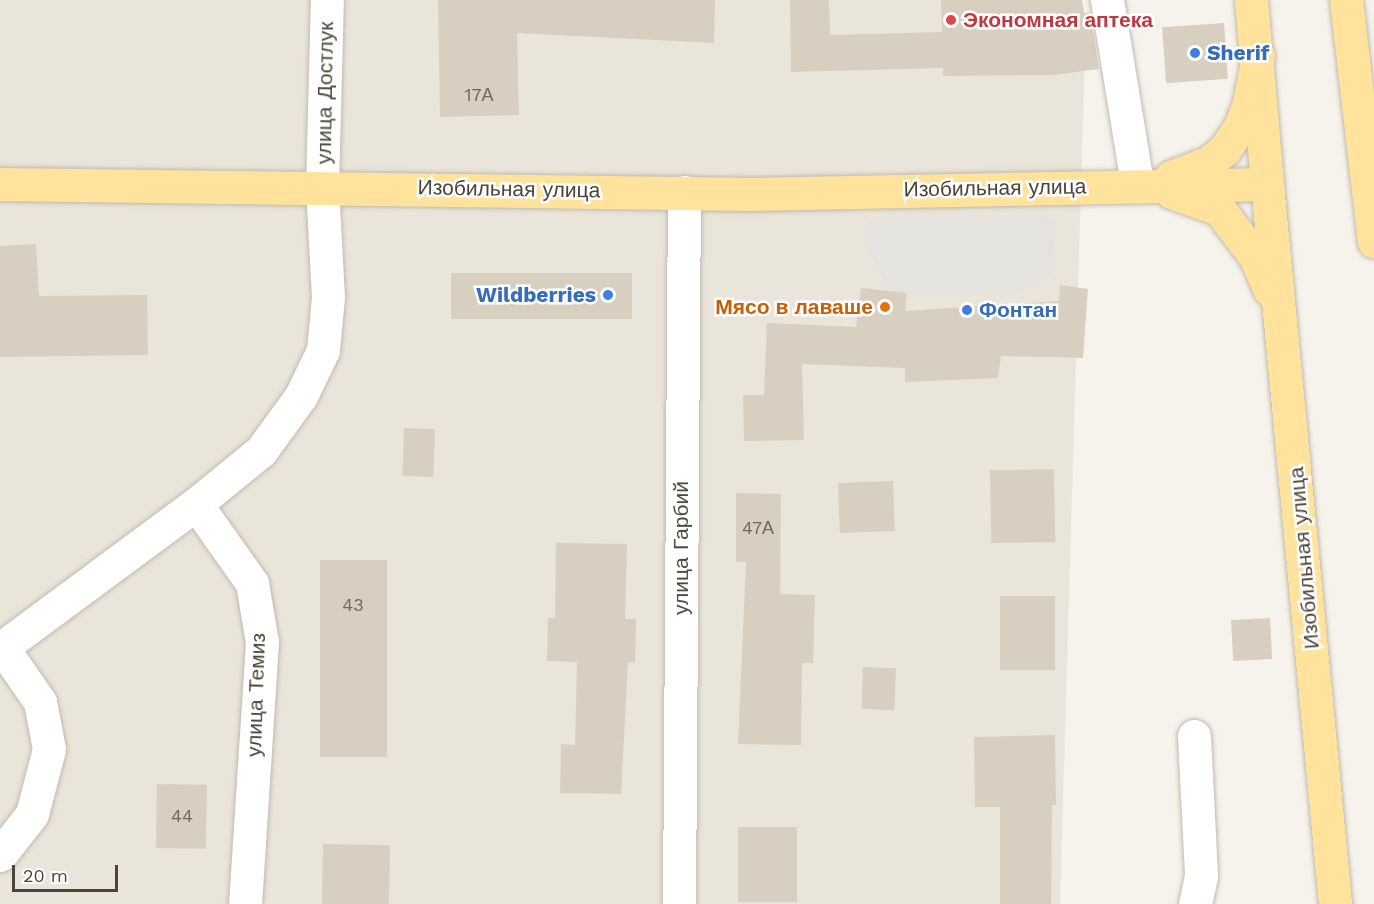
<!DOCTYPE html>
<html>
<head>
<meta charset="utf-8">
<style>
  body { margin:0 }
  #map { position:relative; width:1374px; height:904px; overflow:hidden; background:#f6f3ec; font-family:"Work Sans",sans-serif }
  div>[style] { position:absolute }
  .residential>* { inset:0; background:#eae5da }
  .parking>* { inset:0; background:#e5e3e0 }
  .building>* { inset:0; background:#d8cfc1; transform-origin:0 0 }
  .roads { filter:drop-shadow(0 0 2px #c2bbae) drop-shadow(0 0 2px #c2bbae) }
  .minor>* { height:33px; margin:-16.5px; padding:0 16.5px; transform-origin:16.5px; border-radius:16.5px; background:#fff }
  .major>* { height:33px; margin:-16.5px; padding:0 16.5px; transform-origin:16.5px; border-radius:16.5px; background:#ffe39c }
  .dots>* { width:16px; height:16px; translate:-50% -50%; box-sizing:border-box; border:3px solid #fff; border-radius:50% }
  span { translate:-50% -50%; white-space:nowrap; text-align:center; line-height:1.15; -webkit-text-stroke:5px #fff; paint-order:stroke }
  .number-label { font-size:18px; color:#6e675b }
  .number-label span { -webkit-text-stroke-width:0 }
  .health-label { font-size:21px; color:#be3a42; font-weight:700 }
  .left { translate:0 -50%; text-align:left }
  .shop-label { font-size:21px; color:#366cbe; font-weight:700 }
  .right { translate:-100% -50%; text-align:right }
  .street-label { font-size:21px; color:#4b4439 }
  .food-label { font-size:21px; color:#c56008; font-weight:700 }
  .scale { position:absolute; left:12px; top:865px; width:106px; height:27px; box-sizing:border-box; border:3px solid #4b4439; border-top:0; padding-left:8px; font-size:18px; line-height:21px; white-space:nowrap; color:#4b4439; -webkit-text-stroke:4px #fff; paint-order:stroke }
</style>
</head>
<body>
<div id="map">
  <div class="residential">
    <div style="clip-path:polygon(0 0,1075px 0,1085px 52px,1060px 904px,0 904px)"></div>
  </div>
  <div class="parking">
    <div style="clip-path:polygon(1054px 217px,1056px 271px,1020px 292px,891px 295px,867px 248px,867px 219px)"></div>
  </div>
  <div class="building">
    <div style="clip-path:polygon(438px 0,715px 0,714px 43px,517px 33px,519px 115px,440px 117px)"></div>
    <div style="clip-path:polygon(790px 0,829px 0,830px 35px,942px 32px,941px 0,1082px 0,1084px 13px,1090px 12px,1099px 69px,1053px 75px,943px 76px,943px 68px,791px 72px)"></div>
    <div style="left:1224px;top:23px;width:56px;height:62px;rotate:86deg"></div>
    <div style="clip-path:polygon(36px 244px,39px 296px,147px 295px,148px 355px,0 357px,0 246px)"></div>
    <div style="left:632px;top:273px;width:46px;height:181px;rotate:90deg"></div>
    <div style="clip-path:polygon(1060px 285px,1088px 289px,1083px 358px,1001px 356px,998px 378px,905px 382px,905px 368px,802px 364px,804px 440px,744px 441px,743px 395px,764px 395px,767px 323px,856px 327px,861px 288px,907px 293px,905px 311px,1059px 301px)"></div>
    <div style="left:404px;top:428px;width:31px;height:48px;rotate:2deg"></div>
    <div style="left:1054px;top:469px;width:73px;height:64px;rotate:89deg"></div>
    <div style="left:893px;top:481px;width:50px;height:55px;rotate:88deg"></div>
    <div style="clip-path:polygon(736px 493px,781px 494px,780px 594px,815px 595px,813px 663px,802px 663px,801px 745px,738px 744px,746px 562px,736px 562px)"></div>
    <div style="clip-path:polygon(556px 543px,627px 544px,625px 619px,636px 619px,635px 663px,628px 662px,621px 794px,560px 793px,561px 744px,575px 745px,577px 662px,547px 661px,548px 618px,555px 618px)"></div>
    <div style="left:320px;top:560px;width:67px;height:197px"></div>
    <div style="left:1055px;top:596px;width:74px;height:55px;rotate:90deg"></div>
    <div style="left:1270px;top:618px;width:41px;height:39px;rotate:87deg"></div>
    <div style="left:863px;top:667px;width:33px;height:42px;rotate:2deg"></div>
    <div style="clip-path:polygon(1055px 735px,1056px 805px,1052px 805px,1051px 904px,1000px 904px,1000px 807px,975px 807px,974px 737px)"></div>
    <div style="left:157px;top:784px;width:50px;height:64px;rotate:1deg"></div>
    <div style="left:738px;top:827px;width:59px;height:75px"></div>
    <div style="left:323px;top:844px;width:67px;height:60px;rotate:1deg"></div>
  </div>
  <div class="roads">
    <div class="minor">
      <div style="left:1107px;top:0;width:186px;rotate:80.7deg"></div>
      <div style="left:196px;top:504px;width:97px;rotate:54.7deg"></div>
      <div style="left:252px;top:583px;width:60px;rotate:80.4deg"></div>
      <div style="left:262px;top:642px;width:263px;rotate:93.7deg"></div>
      <div style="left:0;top:649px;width:244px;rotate:-36.5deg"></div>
      <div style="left:196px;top:504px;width:84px;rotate:-39.2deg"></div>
      <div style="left:261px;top:451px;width:68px;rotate:-54deg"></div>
      <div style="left:301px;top:396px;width:51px;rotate:-64.4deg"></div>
      <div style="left:323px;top:350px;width:53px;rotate:-84.6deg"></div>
      <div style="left:328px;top:297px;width:110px;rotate:-93.1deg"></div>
      <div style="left:322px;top:187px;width:187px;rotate:-88.5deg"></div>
      <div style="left:1194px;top:736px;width:140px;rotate:87.1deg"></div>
      <div style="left:1201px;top:876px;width:29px;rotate:102deg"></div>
      <div style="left:0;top:855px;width:52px;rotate:-52deg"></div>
      <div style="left:32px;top:814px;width:67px;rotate:-75.3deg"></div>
      <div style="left:49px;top:749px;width:48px;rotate:-100.8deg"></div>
      <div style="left:40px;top:702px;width:67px;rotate:-124.6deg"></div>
      <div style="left:679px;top:904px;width:712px;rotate:-89.6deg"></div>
    </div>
    <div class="major">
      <div style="left:1251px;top:0;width:185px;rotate:85deg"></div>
      <div style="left:1346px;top:0;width:243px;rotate:83.4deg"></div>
      <div style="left:1171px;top:177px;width:40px;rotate:-21deg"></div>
      <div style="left:1208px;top:163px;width:22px;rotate:-39deg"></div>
      <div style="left:1225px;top:149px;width:27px;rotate:-56deg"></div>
      <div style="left:1240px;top:127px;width:26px;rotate:-69deg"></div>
      <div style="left:1249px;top:103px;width:48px;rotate:-79.2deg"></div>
      <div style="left:0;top:184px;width:750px;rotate:0.76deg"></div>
      <div style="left:750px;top:194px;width:517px;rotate:-1.11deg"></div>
      <div style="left:1267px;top:184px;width:723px;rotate:84.6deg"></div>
      <div style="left:1171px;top:192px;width:51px;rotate:19.5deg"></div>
      <div style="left:1219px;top:209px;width:61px;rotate:52.9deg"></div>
      <div style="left:1256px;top:258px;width:34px;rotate:67deg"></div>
    </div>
  </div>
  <div class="dots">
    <div style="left:951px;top:20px;background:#e0444e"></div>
    <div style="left:1195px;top:53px;background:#3f7fe0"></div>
    <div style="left:608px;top:295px;background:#3f7fe0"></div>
    <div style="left:885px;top:307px;background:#e8710a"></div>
    <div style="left:967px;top:310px;background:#3f7fe0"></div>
  </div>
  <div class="number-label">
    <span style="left:479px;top:95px">17А</span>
    <span style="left:758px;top:528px">47А</span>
    <span style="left:353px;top:605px">43</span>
    <span style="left:182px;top:816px">44</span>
  </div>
  <div class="health-label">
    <span class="left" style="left:963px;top:20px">Экономная аптека</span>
  </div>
  <div class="shop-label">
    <span class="left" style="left:1207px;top:53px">Sherif</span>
    <span class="right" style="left:596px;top:295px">Wildberries</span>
    <span class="left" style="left:979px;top:310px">Фонтан</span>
  </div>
  <div class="street-label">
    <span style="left:325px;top:93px;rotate:-89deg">улица Достлук</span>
    <span style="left:995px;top:188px;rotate:-1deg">Изобильная улица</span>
    <span style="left:509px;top:189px;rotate:1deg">Изобильная улица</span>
    <span style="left:681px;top:548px;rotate:-90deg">улица Гарбий</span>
    <span style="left:1304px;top:558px;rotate:-95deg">Изобильная улица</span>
    <span style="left:256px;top:695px;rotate:-88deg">улица Темиз</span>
  </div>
  <div class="food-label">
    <span class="right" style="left:873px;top:307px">Мясо в лаваше</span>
  </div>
  <div class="scale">20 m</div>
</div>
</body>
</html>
